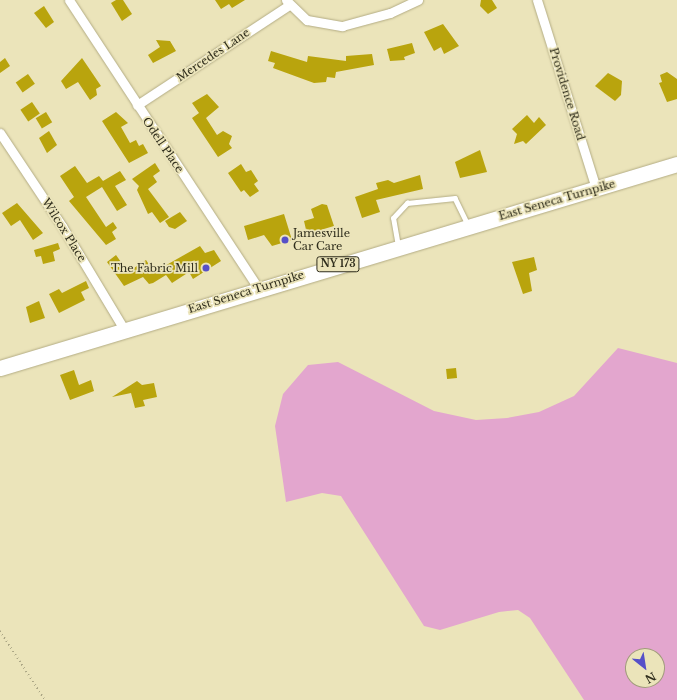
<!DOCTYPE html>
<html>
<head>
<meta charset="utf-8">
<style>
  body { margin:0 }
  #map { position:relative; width:677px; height:700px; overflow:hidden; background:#ebe4ba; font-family:"Libre Baskerville",serif }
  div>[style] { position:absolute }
  .green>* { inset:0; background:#e3a6ce }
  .building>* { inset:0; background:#b9a40d; transform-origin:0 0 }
  .path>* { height:1.5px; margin-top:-0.75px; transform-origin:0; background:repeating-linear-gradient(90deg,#aaa584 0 1px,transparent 0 4px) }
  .roads { filter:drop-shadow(0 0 1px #b3ac84) drop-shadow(0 0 1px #b3ac84) }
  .service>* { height:4.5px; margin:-2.25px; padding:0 2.25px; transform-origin:2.25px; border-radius:2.25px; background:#fff }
  .minor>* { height:9px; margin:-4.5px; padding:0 4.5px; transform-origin:4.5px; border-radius:4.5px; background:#fff }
  .primary>* { height:15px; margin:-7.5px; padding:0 7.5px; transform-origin:7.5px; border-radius:7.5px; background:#fff }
  .dots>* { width:11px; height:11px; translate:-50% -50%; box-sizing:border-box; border:2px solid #ebe4ba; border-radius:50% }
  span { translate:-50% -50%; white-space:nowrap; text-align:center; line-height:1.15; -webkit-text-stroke:3.5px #ebe4ba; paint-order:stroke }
  .shield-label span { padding:1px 3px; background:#ebe4ba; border:1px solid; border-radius:3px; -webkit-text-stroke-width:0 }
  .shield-label { font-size:10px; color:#2f2d1c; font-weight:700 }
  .street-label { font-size:11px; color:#2f2d1c }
  .poi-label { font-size:11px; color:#2f2d1c }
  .left { translate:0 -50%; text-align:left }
  .right { translate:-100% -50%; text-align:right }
  .north { position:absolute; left:625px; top:648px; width:40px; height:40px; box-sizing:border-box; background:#ebe4ba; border:1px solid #a09b7b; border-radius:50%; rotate:150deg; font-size:11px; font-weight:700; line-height:16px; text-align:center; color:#2f2d1c }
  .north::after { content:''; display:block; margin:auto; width:14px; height:18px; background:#5650c8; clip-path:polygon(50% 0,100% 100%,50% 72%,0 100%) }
</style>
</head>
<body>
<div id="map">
  <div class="green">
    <div style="clip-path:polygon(evenodd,618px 348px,677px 363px,677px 700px,584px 700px,530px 618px,518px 610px,499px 612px,440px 630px,424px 626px,341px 496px,322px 493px,286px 502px,275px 426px,283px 394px,308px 365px,338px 362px,434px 411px,476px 420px,507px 418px,539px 412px,574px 396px,618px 348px,633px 656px,657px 656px,657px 680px,633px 680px,633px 656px)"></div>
  </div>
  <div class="building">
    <div style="clip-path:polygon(116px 0,123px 0,132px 14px,122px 21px,111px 3px)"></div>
    <div style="clip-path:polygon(215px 0,245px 0,232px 8px,229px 4px,221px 9px)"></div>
    <div style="clip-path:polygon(481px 0,492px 0,497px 8px,488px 14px,480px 6px)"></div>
    <div style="clip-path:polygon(44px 6px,54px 22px,46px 28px,34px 13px)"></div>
    <div style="clip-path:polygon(443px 24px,459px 46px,444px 54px,441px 47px,434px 51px,424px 32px)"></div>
    <div style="clip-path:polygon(156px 40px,170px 41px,176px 51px,153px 63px,148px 55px,160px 47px)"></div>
    <div style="clip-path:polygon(412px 43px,415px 53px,404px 57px,405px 60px,390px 61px,387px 49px)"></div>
    <div style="clip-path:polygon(271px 51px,307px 62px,308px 56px,346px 61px,346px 56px,372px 54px,374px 65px,336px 72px,335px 78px,327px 77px,326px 82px,314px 83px,273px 68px,275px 63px,268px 61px)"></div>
    <div style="clip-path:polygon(5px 58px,10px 66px,0 73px,0 62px)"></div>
    <div style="clip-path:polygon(82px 58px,101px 86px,96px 89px,97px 95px,90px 100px,78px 82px,66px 89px,61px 81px)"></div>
    <div style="clip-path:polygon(667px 72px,677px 79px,677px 99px,667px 102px,659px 83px,662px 82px,660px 75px)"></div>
    <div style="clip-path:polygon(608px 73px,622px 81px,621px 95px,615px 101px,595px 86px)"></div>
    <div style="left:28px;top:74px;width:12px;height:15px;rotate:55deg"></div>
    <div style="clip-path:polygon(207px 94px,219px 107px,206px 118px,217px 135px,223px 131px,232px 136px,229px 144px,232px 148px,218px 157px,192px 118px,199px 113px,192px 103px)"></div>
    <div style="left:32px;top:102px;width:14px;height:14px;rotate:56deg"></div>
    <div style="left:46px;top:112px;width:12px;height:12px;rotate:59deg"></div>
    <div style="clip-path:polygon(116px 112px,128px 123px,121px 127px,130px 143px,136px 140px,139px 146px,143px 144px,148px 153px,129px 163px,102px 121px)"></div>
    <div style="clip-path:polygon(527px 115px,534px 123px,539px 117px,546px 125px,526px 144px,523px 141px,514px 144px,517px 134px,512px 129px)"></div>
    <div style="clip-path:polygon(49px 131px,57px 145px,47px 153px,39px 138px)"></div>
    <div style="clip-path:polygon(480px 150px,487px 172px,460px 178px,455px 162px)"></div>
    <div style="clip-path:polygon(155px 163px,160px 171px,153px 176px,157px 182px,148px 189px,169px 217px,160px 223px,152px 212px,148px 214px,137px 190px,139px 186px,132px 179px)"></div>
    <div style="clip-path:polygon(241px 164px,246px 172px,251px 170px,258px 181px,254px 184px,259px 191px,250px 197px,244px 190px,241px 192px,228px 173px)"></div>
    <div style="clip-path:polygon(75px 166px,87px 183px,99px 176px,103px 181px,120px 171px,126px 180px,115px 186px,127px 205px,117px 211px,102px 187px,86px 197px,106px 227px,113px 222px,117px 228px,112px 232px,116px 239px,106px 245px,69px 201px,74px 197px,60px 176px)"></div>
    <div style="clip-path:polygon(420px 175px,423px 189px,376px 200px,380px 212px,362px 218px,355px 197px,378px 189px,376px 183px,388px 180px,394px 183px)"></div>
    <div style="clip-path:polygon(17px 203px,43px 233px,33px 240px,20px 220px,11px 226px,2px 213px)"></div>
    <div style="clip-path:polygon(322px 204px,327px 205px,334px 226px,307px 234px,304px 221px,314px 218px,311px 209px)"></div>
    <div style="clip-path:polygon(180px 212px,187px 221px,175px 229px,169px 227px,165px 221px)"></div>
    <div style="clip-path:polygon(284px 214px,292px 240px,272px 246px,264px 235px,248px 240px,244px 226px)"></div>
    <div style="clip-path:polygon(58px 243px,60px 249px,53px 252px,55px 261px,43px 264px,41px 256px,36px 257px,34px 250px)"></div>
    <div style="clip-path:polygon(200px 246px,205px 253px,214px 250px,221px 261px,193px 279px,189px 272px,172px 283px,166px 275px,153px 283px,149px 284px,143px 277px,124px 286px,107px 262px,116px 255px,128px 272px,146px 260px,154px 272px)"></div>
    <div style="clip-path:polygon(534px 257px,537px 270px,529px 273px,532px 291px,523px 294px,512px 262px)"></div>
    <div style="clip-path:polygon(86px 281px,89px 288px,81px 292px,85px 300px,59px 313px,49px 294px,59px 289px,62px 293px)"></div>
    <div style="clip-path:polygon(39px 301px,45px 318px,30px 323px,26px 307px)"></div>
    <div style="left:456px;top:368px;width:10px;height:10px;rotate:84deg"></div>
    <div style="clip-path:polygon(74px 370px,79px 385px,91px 380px,94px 391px,70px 400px,60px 375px)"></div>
    <div style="clip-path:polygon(137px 381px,142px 385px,154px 383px,157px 397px,143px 400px,145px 406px,135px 408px,131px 393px,112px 397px)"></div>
  </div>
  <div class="path">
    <div style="left:0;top:631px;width:82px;rotate:56.9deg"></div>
  </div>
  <div class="roads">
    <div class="service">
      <div style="left:398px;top:246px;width:28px;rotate:-100deg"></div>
      <div style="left:393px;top:218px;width:21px;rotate:-47deg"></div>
      <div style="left:407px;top:203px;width:48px;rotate:-5.9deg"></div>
      <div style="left:455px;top:198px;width:30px;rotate:64deg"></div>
    </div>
    <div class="minor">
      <div style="left:69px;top:0;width:346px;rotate:56.7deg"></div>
      <div style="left:286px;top:0;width:29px;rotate:44deg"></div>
      <div style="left:307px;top:20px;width:36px;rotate:10deg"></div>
      <div style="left:342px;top:26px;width:50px;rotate:-15.2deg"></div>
      <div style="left:390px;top:13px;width:31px;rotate:-25deg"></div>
      <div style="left:537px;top:0;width:197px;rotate:72.6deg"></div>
      <div style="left:137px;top:105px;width:182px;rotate:-33.3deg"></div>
      <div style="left:0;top:133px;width:112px;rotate:56.3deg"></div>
      <div style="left:62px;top:226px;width:120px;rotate:59deg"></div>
    </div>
    <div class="primary">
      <div style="left:0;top:368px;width:707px;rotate:-16.77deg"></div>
    </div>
  </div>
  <div class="dots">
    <div style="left:285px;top:240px;background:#5650c8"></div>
    <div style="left:206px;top:268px;background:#5650c8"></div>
  </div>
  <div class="shield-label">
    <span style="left:338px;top:264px">NY 173</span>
  </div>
  <div class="street-label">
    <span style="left:213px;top:55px;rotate:-34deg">Mercedes Lane</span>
    <span style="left:567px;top:94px;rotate:73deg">Providence Road</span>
    <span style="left:163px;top:145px;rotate:56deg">Odell Place</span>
    <span style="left:557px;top:200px;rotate:-16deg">East Seneca Turnpike</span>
    <span style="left:64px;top:230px;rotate:58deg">Wilcox Place</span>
    <span style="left:246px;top:292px;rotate:-17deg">East Seneca Turnpike</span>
  </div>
  <div class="poi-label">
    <span class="left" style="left:293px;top:240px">Jamesville<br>Car Care</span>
    <span class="right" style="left:198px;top:268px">The Fabric Mill</span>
  </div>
  <div class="north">N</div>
</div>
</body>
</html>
